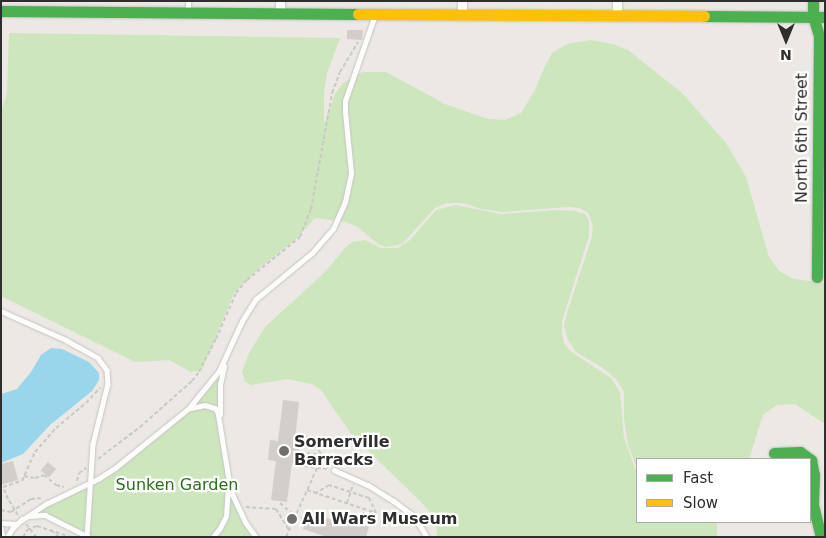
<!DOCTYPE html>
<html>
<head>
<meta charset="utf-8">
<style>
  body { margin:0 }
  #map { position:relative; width:826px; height:538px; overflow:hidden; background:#ece8e4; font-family:"DejaVu Sans",sans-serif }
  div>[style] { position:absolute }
  .green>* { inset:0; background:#cee6be }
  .water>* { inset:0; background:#99d6ec }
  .building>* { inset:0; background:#d1cecb; transform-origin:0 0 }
  .path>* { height:2px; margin-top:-1px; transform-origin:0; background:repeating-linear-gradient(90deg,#c9c9c8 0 4px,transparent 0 6.5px) }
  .roads { filter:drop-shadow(0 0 1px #c5c4c5) drop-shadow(0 0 1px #c5c4c5) }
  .lane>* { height:4.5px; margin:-2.25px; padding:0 2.25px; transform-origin:2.25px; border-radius:2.25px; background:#fcfcfb }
  .street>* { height:9px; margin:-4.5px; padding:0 4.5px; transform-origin:4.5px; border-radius:4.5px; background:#fcfcfb }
  .fast>* { height:11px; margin:-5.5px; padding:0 5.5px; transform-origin:5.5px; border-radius:5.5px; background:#4caf50 }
  .slow>* { height:11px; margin:-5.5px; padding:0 5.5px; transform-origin:5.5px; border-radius:5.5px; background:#ffc107 }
  .dots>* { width:14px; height:14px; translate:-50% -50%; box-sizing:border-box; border:2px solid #fff; border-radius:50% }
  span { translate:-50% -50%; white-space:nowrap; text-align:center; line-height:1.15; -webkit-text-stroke:4.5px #fff; paint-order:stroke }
  .street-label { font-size:16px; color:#2e2e2e }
  .poi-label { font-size:16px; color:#2e2e2e; font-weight:700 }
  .left { translate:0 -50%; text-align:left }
  .park-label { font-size:16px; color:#2c6e1b }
  .frame { position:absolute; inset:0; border:2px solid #2e2e2e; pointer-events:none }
  .legend { position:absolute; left:636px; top:458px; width:175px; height:65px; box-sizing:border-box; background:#fff; border:1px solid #ababab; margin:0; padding:6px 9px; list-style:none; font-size:15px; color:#2e2e2e }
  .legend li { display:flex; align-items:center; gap:10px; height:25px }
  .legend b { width:25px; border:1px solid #ababab }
  .north { position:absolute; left:761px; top:15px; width:50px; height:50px; -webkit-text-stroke:4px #fff; paint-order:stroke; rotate:180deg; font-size:14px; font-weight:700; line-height:20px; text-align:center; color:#2e2e2e }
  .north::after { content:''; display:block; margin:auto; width:18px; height:22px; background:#2e2e2e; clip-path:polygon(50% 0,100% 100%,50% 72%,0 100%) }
</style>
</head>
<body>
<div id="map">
  <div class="green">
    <div style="clip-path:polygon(9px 33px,340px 38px,327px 73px,324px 92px,324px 125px,335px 94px,343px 83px,363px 72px,386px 72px,445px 104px,488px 119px,505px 120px,521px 113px,535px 90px,544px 68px,552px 53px,567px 44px,591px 40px,613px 44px,628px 50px,682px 93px,726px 143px,746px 177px,769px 257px,779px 271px,794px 279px,825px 283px,825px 424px,795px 404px,777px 405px,763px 415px,749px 459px,637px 459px,637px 469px,628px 445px,624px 419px,624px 392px,616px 379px,603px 368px,576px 352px,568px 340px,564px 326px,567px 313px,592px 237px,593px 225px,588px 213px,579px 208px,569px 207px,503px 212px,481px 209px,463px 203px,447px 203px,435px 208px,402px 244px,386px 247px,378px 244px,358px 227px,346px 222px,315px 218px,295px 240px,258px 269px,234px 293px,202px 370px,191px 372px,169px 360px,135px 362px,1px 296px,1px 112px,7px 93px)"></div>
    <div style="clip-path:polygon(456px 205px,500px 214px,557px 210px,575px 211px,585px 214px,589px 220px,589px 236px,562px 321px,562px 333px,564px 343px,570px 351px,611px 378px,620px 392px,624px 438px,637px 474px,637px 522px,717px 522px,717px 537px,437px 537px,436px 524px,433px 516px,420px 501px,352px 435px,321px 390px,312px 384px,287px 379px,251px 385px,245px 382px,242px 372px,249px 353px,265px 327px,325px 272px,346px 247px,352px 242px,365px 240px,381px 248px,398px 248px,410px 240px,436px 210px)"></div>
    <div style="clip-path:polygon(230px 351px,223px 370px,220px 417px,231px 491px,256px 537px,89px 537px,49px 517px,35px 515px,38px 509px,98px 479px,177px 419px,207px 388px)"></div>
  </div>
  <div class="water">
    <div style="clip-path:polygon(51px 348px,62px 349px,89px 362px,99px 373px,99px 380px,92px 391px,50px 425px,23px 454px,1px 463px,1px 394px,17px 389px,31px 372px,41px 355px)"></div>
  </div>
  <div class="building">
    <div style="clip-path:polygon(347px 30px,363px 30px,362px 40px,347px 39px)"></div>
    <div style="clip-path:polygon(283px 400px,299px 402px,295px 441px,300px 442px,298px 464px,292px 463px,287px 502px,271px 500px,276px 461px,268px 460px,270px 440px,278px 441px)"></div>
    <div style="clip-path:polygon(13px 461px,18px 480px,1px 485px,1px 464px)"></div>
    <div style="left:48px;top:462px;width:11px;height:11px;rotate:41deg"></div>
    <div style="clip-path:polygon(308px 512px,347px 525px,349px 520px,369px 527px,366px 537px,327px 537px,303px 529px)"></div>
  </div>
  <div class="path">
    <div style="left:305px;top:436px;width:26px;rotate:47deg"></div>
    <div style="left:98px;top:459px;width:53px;rotate:-37.3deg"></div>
    <div style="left:140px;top:427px;width:69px;rotate:-41.5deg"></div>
    <div style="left:192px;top:381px;width:11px;rotate:-52deg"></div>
    <div style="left:199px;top:372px;width:37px;rotate:-63deg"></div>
    <div style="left:216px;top:339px;width:50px;rotate:-66.5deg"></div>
    <div style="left:236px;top:293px;width:17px;rotate:-50deg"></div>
    <div style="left:247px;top:280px;width:68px;rotate:-39.1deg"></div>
    <div style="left:300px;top:237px;width:30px;rotate:-69deg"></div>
    <div style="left:311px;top:209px;width:118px;rotate:-79.7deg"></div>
    <div style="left:332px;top:93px;width:22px;rotate:-69deg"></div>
    <div style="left:340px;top:72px;width:35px;rotate:-59deg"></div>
    <div style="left:304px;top:466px;width:13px;rotate:9deg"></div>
    <div style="left:317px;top:468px;width:14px;rotate:-65deg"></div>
    <div style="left:323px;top:455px;width:16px;rotate:-173deg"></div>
    <div style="left:24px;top:476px;width:11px;rotate:10deg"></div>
    <div style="left:35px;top:478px;width:9px;rotate:-18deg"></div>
    <div style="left:44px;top:475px;width:16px;rotate:40deg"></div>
    <div style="left:56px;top:485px;width:8px;rotate:14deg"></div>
    <div style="left:77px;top:481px;width:8px;rotate:-76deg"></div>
    <div style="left:79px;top:473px;width:9px;rotate:-36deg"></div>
    <div style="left:307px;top:490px;width:73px;rotate:18.4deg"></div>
    <div style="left:376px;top:513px;width:17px;rotate:-115deg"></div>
    <div style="left:369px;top:498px;width:42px;rotate:-162deg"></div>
    <div style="left:329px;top:485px;width:15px;rotate:148deg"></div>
    <div style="left:280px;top:503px;width:20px;rotate:41deg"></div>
    <div style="left:295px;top:516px;width:9px;rotate:18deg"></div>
    <div style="left:347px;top:503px;width:20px;rotate:-72deg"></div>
    <div style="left:246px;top:507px;width:30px;rotate:4deg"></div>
    <div style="left:276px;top:509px;width:25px;rotate:58deg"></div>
    <div style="left:1px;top:510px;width:10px;rotate:11deg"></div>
    <div style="left:11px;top:512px;width:24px;rotate:-33deg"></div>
    <div style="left:31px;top:499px;width:13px;rotate:-4deg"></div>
    <div style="left:18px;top:515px;width:19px;rotate:-122deg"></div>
    <div style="left:8px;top:499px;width:13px;rotate:-113deg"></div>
    <div style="left:3px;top:487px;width:20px;rotate:-18deg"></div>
    <div style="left:22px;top:481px;width:32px;rotate:-66deg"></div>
    <div style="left:35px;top:452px;width:32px;rotate:-49deg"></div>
    <div style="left:56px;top:428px;width:39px;rotate:-40deg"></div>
    <div style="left:86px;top:403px;width:21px;rotate:-47deg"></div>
    <div style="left:360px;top:522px;width:14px;rotate:-69deg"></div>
    <div style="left:26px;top:524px;width:16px;rotate:52deg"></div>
    <div style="left:51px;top:530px;width:11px;rotate:41deg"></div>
    <div style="left:23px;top:537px;width:8px;rotate:-60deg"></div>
    <div style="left:27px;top:530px;width:11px;rotate:-22deg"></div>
    <div style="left:37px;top:526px;width:36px;rotate:18deg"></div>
    <div style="left:286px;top:537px;width:76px;rotate:-65.8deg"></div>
    <div style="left:317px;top:468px;width:12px;rotate:5deg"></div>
  </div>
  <div class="roads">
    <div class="lane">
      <div style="left:188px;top:12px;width:11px;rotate:-90deg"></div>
      <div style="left:1px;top:311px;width:71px;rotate:24deg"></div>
      <div style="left:66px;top:340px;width:37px;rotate:29deg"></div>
      <div style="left:98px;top:358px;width:15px;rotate:53deg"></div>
      <div style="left:107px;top:370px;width:14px;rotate:86deg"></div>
      <div style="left:108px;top:384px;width:62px;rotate:104deg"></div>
      <div style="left:93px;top:444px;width:92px;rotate:93.7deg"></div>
      <div style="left:191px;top:408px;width:14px;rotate:-12deg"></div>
      <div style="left:205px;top:405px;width:10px;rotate:17deg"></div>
      <div style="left:215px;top:408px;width:5px;rotate:53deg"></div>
      <div style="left:218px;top:412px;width:80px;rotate:80.7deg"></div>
      <div style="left:231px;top:491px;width:35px;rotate:65deg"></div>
      <div style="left:246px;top:523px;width:17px;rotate:54deg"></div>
      <div style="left:220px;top:415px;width:30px;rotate:-90deg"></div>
      <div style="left:220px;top:385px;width:19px;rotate:-78deg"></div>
      <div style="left:334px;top:470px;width:37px;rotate:24deg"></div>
      <div style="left:368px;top:485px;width:31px;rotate:32deg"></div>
      <div style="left:394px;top:501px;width:26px;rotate:37deg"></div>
      <div style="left:415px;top:517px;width:23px;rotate:59deg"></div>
      <div style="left:29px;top:516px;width:16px;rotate:-4deg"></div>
      <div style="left:45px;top:515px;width:49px;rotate:26.6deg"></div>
      <div style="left:22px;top:520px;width:29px;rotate:-34deg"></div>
      <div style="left:46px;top:504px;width:58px;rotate:-25.7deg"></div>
      <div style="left:98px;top:479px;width:20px;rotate:-33deg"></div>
      <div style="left:115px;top:468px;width:95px;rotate:-39deg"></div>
      <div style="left:189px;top:408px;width:48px;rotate:-51deg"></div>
      <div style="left:219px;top:371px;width:55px;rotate:-65.3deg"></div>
      <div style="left:242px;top:321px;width:26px;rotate:-58deg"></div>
      <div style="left:256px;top:299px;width:72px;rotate:-39.4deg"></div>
      <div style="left:312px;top:253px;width:32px;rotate:-49deg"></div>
      <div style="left:333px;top:229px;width:30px;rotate:-66deg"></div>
      <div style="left:345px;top:202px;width:30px;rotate:-78deg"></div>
      <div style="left:351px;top:173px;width:61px;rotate:-95.6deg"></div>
      <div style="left:345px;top:112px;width:11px;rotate:-90deg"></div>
      <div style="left:345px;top:101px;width:91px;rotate:-70.8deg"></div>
      <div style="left:1px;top:523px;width:15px;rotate:4deg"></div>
      <div style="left:1px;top:528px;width:9px;rotate:77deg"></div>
      <div style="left:7px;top:537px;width:9px;rotate:-58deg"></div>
      <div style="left:12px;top:529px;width:14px;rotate:-45deg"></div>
      <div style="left:213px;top:537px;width:11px;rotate:-52deg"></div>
      <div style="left:220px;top:528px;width:13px;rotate:-63deg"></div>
      <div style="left:226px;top:516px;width:26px;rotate:-86deg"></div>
    </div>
    <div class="street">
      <div style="left:280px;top:1px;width:13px;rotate:90deg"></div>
      <div style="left:462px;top:15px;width:14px;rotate:-90deg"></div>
      <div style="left:617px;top:15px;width:14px;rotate:-90deg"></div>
    </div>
    <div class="fast">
      <div style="left:813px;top:1px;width:15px;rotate:90deg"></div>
      <div style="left:813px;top:16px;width:21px;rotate:73deg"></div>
      <div style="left:819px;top:36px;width:241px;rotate:90.5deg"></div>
      <div style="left:1px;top:11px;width:357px;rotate:0.5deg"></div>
      <div style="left:704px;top:16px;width:121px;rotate:0.5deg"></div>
      <div style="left:774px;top:453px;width:26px;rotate:-2deg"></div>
      <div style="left:800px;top:452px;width:14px;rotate:36deg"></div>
      <div style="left:811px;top:460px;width:15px;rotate:79deg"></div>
      <div style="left:814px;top:475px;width:30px;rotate:92deg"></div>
      <div style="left:813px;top:505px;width:33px;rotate:76deg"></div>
    </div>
    <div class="slow">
      <div style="left:358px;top:14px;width:346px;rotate:0.3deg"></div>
    </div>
  </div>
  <div class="dots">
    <div style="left:284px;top:451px;background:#706f6e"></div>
    <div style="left:292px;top:519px;background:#706f6e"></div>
  </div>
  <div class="street-label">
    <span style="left:802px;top:138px;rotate:-90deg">North 6th Street</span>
  </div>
  <div class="poi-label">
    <span class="left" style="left:294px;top:451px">Somerville<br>Barracks</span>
    <span class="left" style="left:302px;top:519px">All Wars Museum</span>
  </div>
  <div class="park-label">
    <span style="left:177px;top:485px">Sunken Garden</span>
  </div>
  <div class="frame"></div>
  <ul class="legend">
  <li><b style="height:6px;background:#4caf50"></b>Fast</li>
  <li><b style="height:6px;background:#ffc107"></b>Slow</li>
  </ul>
  <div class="north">N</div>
</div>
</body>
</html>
